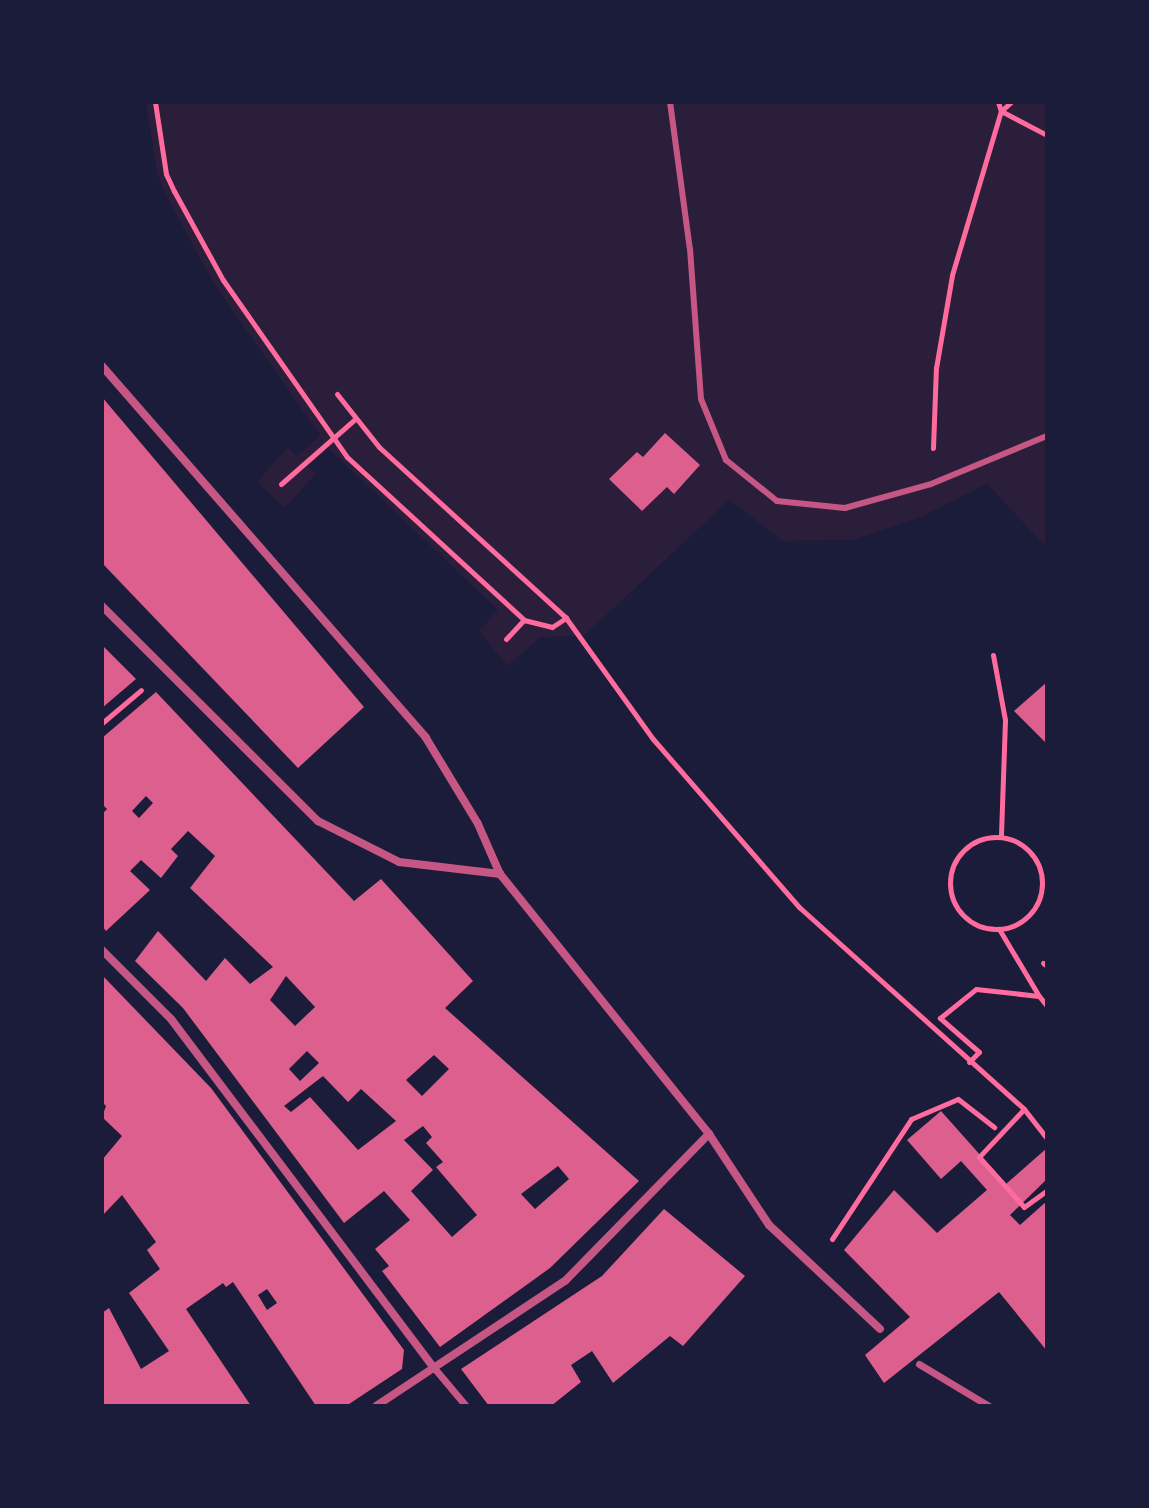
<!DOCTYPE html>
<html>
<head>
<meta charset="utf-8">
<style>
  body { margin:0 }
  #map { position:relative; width:1149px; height:1508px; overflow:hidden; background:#1b1b3a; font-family:Raleway,sans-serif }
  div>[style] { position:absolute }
  .green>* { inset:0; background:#2a1e3b }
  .building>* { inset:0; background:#dd5f8e }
  .path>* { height:5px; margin:-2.5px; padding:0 2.5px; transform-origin:2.5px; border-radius:2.5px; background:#ff6b9d }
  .path>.ring { margin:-2.5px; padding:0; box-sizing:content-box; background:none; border:5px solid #ff6b9d; border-radius:50% }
  .service>* { height:6px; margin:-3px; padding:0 3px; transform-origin:3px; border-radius:3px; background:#c65784 }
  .pedestrian>* { height:7px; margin:-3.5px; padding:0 3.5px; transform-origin:3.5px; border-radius:3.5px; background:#c65784 }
  .minor>* { height:8px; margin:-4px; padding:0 4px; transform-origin:4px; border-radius:4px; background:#c65784 }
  span { translate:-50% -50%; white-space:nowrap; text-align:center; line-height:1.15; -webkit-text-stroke:7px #1b1b3a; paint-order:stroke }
  .frame { position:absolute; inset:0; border:104px solid #1b1b3a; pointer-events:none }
</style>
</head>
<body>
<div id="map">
  <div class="green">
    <div style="clip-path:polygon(146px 102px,1047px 102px,1047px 548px,987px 484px,923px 516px,854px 540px,783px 541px,729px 500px,584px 636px,541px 637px,507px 666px,479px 631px,498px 610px,328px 448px,308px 467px,316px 473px,285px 508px,257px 482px,288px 447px,297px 456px,320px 435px,214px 284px,167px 197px,157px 173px)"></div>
  </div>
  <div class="building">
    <div style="clip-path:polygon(102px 397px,364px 707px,298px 768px,102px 563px)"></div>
    <div style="clip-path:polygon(665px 433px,700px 465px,674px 494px,667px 487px,642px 511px,609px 479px,637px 452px,643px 457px)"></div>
    <div style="clip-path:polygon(102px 645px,136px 679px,102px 708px)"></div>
    <div style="clip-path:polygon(1047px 682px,1047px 744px,1014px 711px)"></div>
    <div style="clip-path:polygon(evenodd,156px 692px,354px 901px,381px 879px,473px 981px,445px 1008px,639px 1181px,550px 1268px,440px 1347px,382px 1271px,389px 1266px,375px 1249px,410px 1220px,384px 1191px,344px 1223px,183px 1008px,135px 961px,158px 931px,206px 981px,225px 958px,250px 984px,273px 967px,190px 888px,215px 856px,188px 831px,171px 849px,178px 856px,161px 878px,141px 860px,130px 871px,150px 890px,106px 931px,102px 926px,102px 814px,107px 809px,102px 804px,102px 738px,156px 692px,146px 796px,153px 803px,139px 818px,132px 811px,146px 796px,156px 692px,286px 976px,315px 1007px,295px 1026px,270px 1000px,286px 976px,156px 692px,307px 1051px,319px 1063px,300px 1081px,289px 1069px,307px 1051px,156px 692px,434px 1055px,449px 1069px,422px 1096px,406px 1080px,434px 1055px,156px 692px,323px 1076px,348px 1102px,361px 1089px,396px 1121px,358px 1150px,310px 1097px,291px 1112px,284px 1106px,323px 1076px,156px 692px,423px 1126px,432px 1137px,426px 1143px,443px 1162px,436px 1167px,477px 1215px,452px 1237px,411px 1191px,433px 1170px,404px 1140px,423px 1126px,156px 692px,558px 1166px,569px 1179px,535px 1209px,521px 1194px,558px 1166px)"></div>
    <div style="clip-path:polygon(evenodd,102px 975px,211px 1088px,404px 1350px,402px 1369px,346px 1406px,316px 1406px,233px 1282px,226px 1287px,223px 1283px,186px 1309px,251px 1406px,102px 1406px,102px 1313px,109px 1308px,141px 1369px,169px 1351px,129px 1293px,160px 1269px,147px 1250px,156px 1242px,122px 1195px,102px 1216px,102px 1160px,122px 1136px,102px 1117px,106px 1106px,102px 1102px,102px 975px,267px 1289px,277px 1303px,267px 1310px,258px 1295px,267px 1289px)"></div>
    <div style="clip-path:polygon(941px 1111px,1006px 1184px,1047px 1148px,1047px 1179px,1010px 1215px,1020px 1225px,1047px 1201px,1047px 1351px,999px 1292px,884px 1383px,865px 1355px,910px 1317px,844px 1250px,894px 1190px,937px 1233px,987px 1190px,961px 1161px,941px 1179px,907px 1140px)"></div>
    <div style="clip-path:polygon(664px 1209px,745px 1276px,683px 1346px,670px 1336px,613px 1383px,592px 1351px,571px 1365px,581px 1382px,551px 1406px,489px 1406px,461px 1369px,602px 1276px)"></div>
  </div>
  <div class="path">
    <div style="left:155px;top:102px;width:73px;rotate:81.3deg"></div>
    <div style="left:166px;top:174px;width:19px;rotate:65deg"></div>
    <div style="left:174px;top:191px;width:102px;rotate:61.2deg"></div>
    <div style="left:223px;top:280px;width:216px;rotate:55deg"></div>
    <div style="left:347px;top:457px;width:241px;rotate:42.6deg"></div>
    <div style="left:524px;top:620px;width:29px;rotate:14deg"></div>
    <div style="left:552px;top:627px;width:17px;rotate:-33deg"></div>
    <div style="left:566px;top:618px;width:149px;rotate:54.3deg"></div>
    <div style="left:653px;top:739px;width:223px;rotate:49deg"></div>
    <div style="left:799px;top:907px;width:302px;rotate:41.9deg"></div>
    <div style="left:1024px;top:1109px;width:37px;rotate:52deg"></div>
    <div style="left:998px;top:102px;width:9px;rotate:72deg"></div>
    <div style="left:1001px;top:111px;width:52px;rotate:27.6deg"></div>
    <div style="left:337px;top:394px;width:68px;rotate:51.6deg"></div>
    <div style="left:379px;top:447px;width:253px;rotate:42.4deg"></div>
    <div style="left:933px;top:448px;width:80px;rotate:-87.9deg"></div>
    <div style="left:936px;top:368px;width:94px;rotate:-80.2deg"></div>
    <div style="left:952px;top:275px;width:171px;rotate:-73.4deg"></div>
    <div style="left:1001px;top:111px;width:13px;rotate:-42deg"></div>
    <div style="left:281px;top:484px;width:98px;rotate:-41.3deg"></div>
    <div style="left:506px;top:639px;width:26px;rotate:-47deg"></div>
    <div style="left:993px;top:655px;width:66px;rotate:79.5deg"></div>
    <div style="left:1005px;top:720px;width:117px;rotate:92deg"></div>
    <div style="left:102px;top:723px;width:51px;rotate:-40.2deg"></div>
    <div class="ring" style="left:950px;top:837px;width:87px;height:87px"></div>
    <div style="left:999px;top:929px;width:78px;rotate:59.2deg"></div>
    <div style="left:1043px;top:963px;width:5px;rotate:37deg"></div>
    <div style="left:969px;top:1062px;width:14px;rotate:-45deg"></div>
    <div style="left:979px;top:1052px;width:52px;rotate:-138.9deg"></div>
    <div style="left:940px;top:1018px;width:46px;rotate:-38.9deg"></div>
    <div style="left:976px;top:989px;width:63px;rotate:6.3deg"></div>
    <div style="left:1039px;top:996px;width:13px;rotate:51deg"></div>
    <div style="left:1024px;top:1109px;width:66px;rotate:133.2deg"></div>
    <div style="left:979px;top:1157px;width:67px;rotate:48deg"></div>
    <div style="left:1024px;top:1207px;width:29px;rotate:-36deg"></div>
    <div style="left:832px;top:1239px;width:144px;rotate:-56.6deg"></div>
    <div style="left:911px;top:1119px;width:51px;rotate:-23.1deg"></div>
    <div style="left:958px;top:1099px;width:46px;rotate:37.9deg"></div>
  </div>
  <div class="service">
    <div style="left:670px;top:102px;width:148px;rotate:82.3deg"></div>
    <div style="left:690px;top:249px;width:150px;rotate:85.8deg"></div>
    <div style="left:701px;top:399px;width:66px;rotate:67.7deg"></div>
    <div style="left:726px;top:460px;width:65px;rotate:38.8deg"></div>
    <div style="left:777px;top:501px;width:68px;rotate:5.9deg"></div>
    <div style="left:845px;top:508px;width:89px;rotate:-15.6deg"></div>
    <div style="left:931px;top:484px;width:126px;rotate:-22.5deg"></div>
  </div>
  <div class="pedestrian">
    <div style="left:919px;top:1364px;width:82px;rotate:31deg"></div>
    <div style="left:435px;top:1369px;width:48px;rotate:50deg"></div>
  </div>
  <div class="minor">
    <div style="left:102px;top:366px;width:493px;rotate:48.9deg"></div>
    <div style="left:426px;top:738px;width:100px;rotate:58.8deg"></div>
    <div style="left:478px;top:824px;width:55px;rotate:66.3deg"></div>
    <div style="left:500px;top:874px;width:334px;rotate:51.2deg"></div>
    <div style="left:709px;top:1134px;width:109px;rotate:56.6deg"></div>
    <div style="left:769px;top:1225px;width:152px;rotate:43.1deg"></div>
    <div style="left:102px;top:606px;width:305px;rotate:44.9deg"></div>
    <div style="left:318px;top:821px;width:91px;rotate:26.8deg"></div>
    <div style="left:399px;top:862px;width:102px;rotate:6.8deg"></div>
    <div style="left:102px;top:950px;width:98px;rotate:45deg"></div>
    <div style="left:171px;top:1019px;width:438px;rotate:53deg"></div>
    <div style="left:376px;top:1406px;width:227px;rotate:-33.5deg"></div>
    <div style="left:565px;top:1281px;width:206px;rotate:-45.6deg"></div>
  </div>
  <div class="frame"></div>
</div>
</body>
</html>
